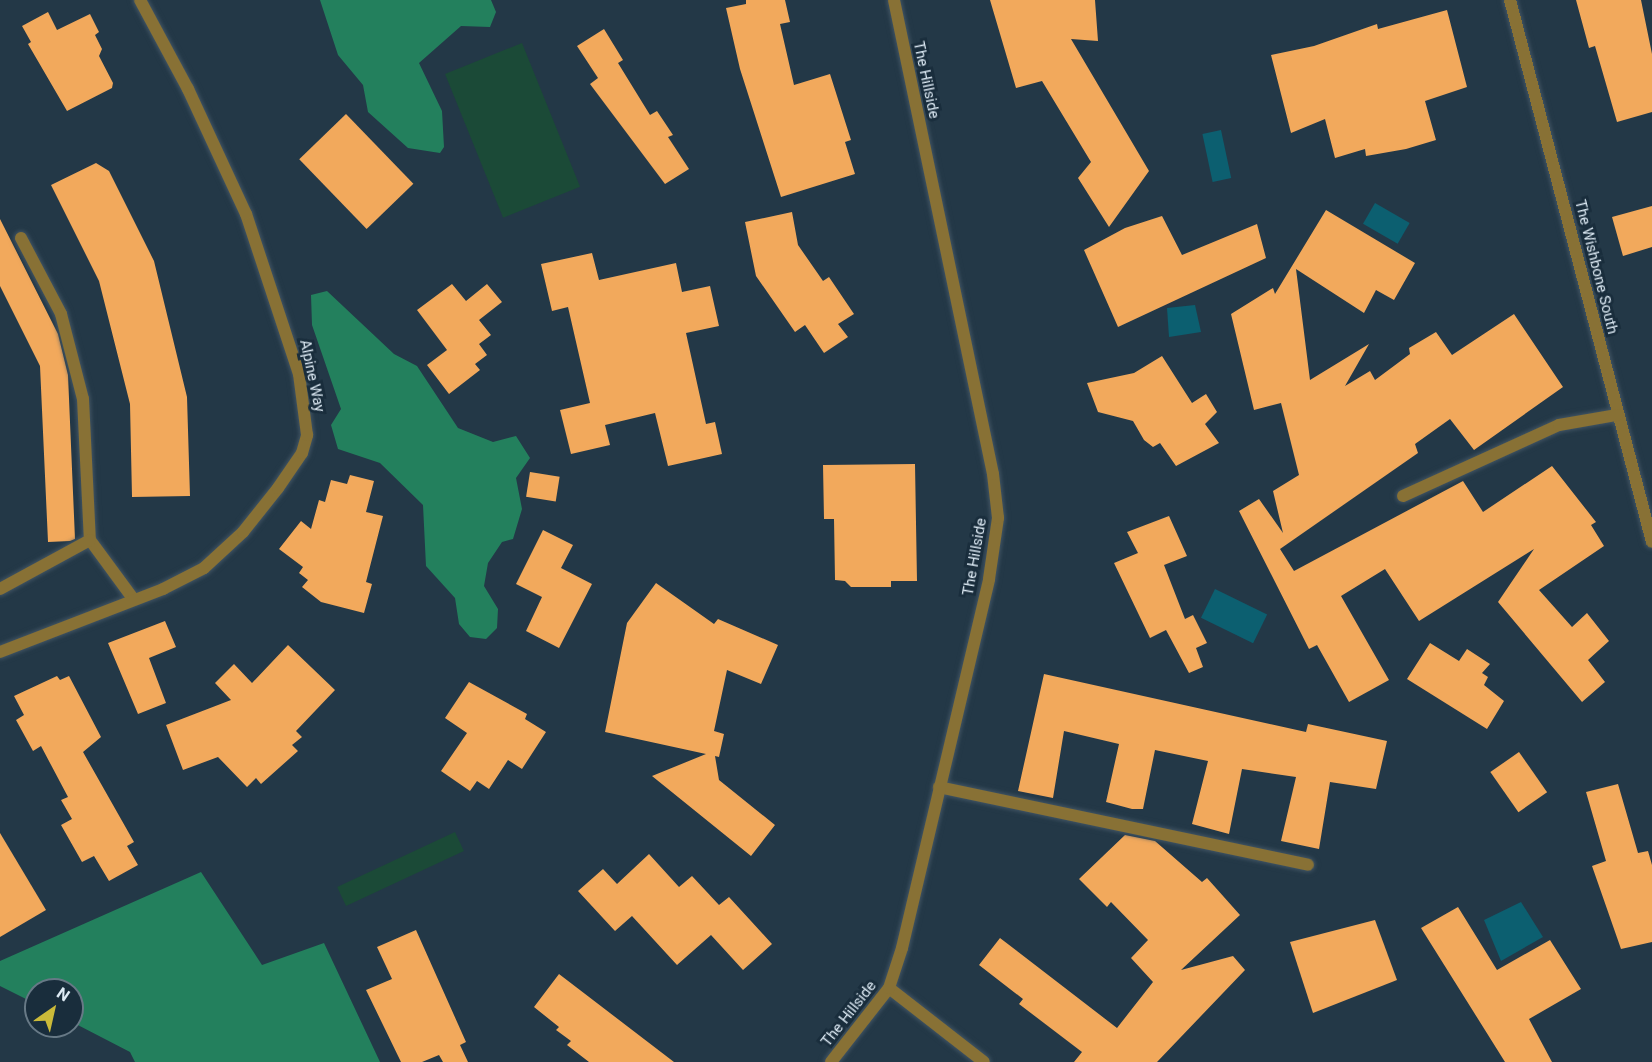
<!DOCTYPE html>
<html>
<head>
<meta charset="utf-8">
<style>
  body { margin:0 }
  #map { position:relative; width:1652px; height:1062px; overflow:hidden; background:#233847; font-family:Roboto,sans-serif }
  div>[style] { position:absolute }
  .green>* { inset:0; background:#1b4a37; transform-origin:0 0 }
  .forest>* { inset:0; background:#23805d }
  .water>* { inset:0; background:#0c5f70; transform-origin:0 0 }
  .building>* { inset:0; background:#f2a95c; transform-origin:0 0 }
  .roads { filter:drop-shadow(0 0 2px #415463) drop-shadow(0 0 2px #415463) }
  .minor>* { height:12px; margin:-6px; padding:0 6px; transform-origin:6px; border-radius:6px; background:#887135 }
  span { translate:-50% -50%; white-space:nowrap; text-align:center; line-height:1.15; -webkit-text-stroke:6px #192d3c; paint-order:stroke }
  .street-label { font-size:15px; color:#ddeaf4 }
  .north { position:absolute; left:24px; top:978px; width:60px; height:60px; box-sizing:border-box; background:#192d3c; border:2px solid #677986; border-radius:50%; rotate:34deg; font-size:16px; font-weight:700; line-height:24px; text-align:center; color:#ddeaf4 }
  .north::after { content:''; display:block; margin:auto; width:21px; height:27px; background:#cbba39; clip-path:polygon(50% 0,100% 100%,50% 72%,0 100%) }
</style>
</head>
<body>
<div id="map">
  <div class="green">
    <div style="left:522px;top:43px;width:155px;height:83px;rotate:68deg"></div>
    <div style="left:455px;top:832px;width:21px;height:130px;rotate:65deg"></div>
  </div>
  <div class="forest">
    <div style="clip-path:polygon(320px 0,491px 0,496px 12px,490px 27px,461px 26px,419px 63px,442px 111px,444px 147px,440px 153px,408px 148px,368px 112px,363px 85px,338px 55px)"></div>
    <div style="clip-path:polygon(327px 291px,394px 354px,417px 366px,458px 428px,493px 442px,516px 436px,530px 458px,516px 478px,522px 509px,513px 539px,502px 542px,488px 563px,484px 586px,498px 609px,497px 628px,486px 639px,470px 637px,459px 624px,455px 598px,426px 566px,423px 505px,380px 463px,338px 449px,331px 425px,341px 409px,312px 325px,311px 295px)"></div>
    <div style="clip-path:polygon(201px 872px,262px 965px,324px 943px,380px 1062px,135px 1062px,130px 1052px,72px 1022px,72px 990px,36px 990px,36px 1004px,0 986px,0 961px)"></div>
  </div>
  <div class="water">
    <div style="left:1221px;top:130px;width:49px;height:19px;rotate:78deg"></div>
    <div style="left:1375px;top:203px;width:40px;height:24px;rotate:30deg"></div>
    <div style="clip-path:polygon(1195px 305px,1201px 332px,1169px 337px,1167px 308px)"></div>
    <div style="left:1215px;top:589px;width:58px;height:32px;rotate:26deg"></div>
    <div style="clip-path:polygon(1521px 902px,1543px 937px,1501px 961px,1484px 920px)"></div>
  </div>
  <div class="building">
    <div style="clip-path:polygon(746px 0,785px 0,790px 22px,780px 24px,794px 85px,830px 74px,851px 140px,845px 142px,855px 174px,781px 197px,740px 69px,726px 8px,746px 4px)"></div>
    <div style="clip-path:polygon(990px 0,1095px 0,1098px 41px,1071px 39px,1149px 171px,1109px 227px,1078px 178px,1091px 162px,1042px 81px,1016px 88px)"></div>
    <div style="clip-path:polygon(1576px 0,1641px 0,1652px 54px,1652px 112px,1617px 122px,1595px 46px,1589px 48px)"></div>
    <div style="clip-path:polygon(1447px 10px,1467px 87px,1425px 101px,1436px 140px,1406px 149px,1366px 156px,1365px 149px,1335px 158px,1325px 119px,1291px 133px,1271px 55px,1314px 46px,1377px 24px,1378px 29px)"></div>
    <div style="clip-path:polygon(48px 12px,57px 30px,90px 14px,99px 32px,95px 35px,102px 49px,99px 56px,113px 83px,112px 88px,67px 111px,28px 44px,31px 42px,22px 26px)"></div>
    <div style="clip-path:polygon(604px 29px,623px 60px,618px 63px,650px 115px,657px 111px,673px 135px,668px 137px,689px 169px,665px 184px,590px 84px,598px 78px,577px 46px)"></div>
    <div style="left:346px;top:114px;width:97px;height:65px;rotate:46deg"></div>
    <div style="clip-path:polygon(96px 163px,109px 171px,154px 261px,187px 397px,190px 496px,132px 497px,130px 404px,99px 281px,51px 185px)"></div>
    <div style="clip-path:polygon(1652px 206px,1652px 247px,1623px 256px,1612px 217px)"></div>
    <div style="clip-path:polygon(1326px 210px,1415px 263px,1394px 300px,1376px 290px,1364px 313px,1296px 269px,1310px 380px,1369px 344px,1345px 386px,1370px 371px,1375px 380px,1410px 354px,1409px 348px,1436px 332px,1452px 355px,1514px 314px,1563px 387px,1474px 450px,1450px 419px,1415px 444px,1418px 453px,1280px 549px,1294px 571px,1463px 481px,1483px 512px,1552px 466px,1596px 522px,1591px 525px,1604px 546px,1539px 590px,1572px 627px,1587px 613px,1609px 641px,1588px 660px,1605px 682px,1582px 702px,1498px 602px,1534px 549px,1419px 621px,1385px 569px,1341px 596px,1389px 680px,1349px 702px,1317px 645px,1309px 649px,1239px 511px,1259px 499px,1283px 533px,1273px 491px,1299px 475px,1281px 403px,1254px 410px,1231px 314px,1273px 288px,1275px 294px)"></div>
    <div style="clip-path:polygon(792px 212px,798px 245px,823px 281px,829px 277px,854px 314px,838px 324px,848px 337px,824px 353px,805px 325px,795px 332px,756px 276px,745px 222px)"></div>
    <div style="clip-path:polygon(1162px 216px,1182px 255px,1257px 224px,1266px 258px,1118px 327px,1084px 250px,1125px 228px)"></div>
    <div style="clip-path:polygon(0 219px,58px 334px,68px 375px,75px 539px,70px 541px,48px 542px,40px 366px,0 286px)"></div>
    <div style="clip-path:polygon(592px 253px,599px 280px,676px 263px,682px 292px,710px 286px,719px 326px,686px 333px,706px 424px,715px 422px,722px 454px,668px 466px,655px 413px,605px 425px,610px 445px,571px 454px,560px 410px,590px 403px,568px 307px,552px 311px,541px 264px)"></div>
    <div style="clip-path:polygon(452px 284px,466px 301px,487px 284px,502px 302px,479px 320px,491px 335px,479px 344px,487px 355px,475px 364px,480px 370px,449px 394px,427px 365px,447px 350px,417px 310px)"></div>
    <div style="clip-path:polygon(1162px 356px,1192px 403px,1206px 394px,1217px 412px,1205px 424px,1219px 443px,1176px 466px,1160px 443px,1153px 447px,1144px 440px,1133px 421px,1098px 412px,1087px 383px,1134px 373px)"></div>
    <div style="clip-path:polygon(915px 464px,917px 581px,891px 581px,891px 587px,851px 587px,845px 581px,835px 580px,834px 519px,824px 519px,823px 465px)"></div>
    <div style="left:530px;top:472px;width:30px;height:25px;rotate:9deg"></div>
    <div style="clip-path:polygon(350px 475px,374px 481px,366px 512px,383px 516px,366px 582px,372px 584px,364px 613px,321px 602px,302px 587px,308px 580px,299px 573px,303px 567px,279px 549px,301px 521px,311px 529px,319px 500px,325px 502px,331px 480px,347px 484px)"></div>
    <div style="clip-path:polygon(1169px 516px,1187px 556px,1164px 565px,1185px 619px,1193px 615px,1207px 643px,1196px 648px,1203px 667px,1189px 673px,1166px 630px,1150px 638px,1114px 563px,1138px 553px,1127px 532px)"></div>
    <div style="clip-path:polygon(543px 530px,573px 545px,561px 568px,592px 584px,559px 648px,526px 631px,542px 597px,516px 584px)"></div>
    <div style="clip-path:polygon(656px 583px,714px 624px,718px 619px,778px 645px,761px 684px,727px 670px,714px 731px,724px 734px,719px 757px,715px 756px,719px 780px,775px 825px,751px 856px,652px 776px,706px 754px,605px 732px,627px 623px)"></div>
    <div style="clip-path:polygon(165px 621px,176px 647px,149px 658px,166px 703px,138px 714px,108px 643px)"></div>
    <div style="clip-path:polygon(1430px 643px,1459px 661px,1467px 649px,1490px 664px,1482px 673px,1488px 677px,1484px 685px,1504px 701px,1487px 729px,1407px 679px)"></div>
    <div style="clip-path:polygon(288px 645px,335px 690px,296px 731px,302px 737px,292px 745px,298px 751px,261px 784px,256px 778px,247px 787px,218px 757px,183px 770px,166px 725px,231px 700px,215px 683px,234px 664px,252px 683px)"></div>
    <div style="clip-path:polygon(1044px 674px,1306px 732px,1308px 724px,1387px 741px,1376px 789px,1330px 782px,1319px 849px,1281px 841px,1296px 777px,1242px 769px,1229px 834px,1192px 824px,1208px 761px,1155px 750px,1143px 809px,1132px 809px,1106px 802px,1119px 744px,1064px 731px,1053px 798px,1018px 791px)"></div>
    <div style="clip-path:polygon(57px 676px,60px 680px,69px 676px,101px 737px,83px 752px,134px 842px,127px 846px,138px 865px,109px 881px,94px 856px,82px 862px,61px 825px,72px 819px,61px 800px,68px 797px,41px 746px,33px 751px,16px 720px,24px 715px,14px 696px)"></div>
    <div style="clip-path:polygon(469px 682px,527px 714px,525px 719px,546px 732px,522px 769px,508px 760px,489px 789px,477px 781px,470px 791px,441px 771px,467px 733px,445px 718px)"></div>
    <div style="left:1519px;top:752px;width:49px;height:35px;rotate:55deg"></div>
    <div style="clip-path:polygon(1618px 784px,1638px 853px,1648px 851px,1652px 865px,1652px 942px,1621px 949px,1592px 866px,1606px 861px,1586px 792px)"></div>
    <div style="clip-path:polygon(0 833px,46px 910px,0 937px)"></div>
    <div style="clip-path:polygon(1125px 835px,1155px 841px,1202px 882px,1207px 878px,1240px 915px,1181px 970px,1233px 956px,1245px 970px,1157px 1062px,1074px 1062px,1082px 1052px,1019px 1004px,1023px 999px,979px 965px,1000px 938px,1117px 1028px,1153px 982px,1131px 958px,1148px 940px,1111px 902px,1107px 907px,1079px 879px)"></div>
    <div style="clip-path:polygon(649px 854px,679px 887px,692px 876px,719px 905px,729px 897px,772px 944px,743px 970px,711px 935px,677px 965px,632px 916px,615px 931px,578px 891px,603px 869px,617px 884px)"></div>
    <div style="clip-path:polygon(1458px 907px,1497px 970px,1550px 940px,1581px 989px,1529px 1019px,1552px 1062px,1505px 1062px,1421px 928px)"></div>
    <div style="clip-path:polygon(1375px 920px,1397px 980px,1313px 1013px,1290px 942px)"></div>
    <div style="clip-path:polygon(416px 930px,466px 1042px,460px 1045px,468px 1062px,443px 1062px,439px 1055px,422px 1062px,401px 1062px,366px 990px,392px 979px,377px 947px)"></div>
    <div style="clip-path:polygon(559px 974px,674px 1062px,589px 1062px,567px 1045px,571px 1041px,556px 1030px,559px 1027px,534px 1007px)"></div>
  </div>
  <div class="roads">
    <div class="minor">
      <div style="left:1510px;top:0;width:560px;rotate:75.32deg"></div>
      <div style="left:21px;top:238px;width:86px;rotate:62.2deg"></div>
      <div style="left:61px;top:314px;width:88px;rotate:75.5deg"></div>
      <div style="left:83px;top:399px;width:141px;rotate:87.2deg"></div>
      <div style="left:90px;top:540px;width:74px;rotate:53.7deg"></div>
      <div style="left:1403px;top:496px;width:171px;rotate:-24.5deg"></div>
      <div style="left:1559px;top:425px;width:59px;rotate:-9.8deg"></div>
      <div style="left:0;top:589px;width:102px;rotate:-28.6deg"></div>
      <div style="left:0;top:652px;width:175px;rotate:-21.1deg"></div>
      <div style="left:163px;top:589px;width:46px;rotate:-27.1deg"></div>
      <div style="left:204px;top:568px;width:53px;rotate:-42.7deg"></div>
      <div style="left:243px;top:532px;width:56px;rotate:-51.5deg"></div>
      <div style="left:278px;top:488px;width:42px;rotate:-55.6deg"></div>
      <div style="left:302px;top:453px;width:19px;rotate:-74deg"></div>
      <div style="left:307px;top:435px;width:62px;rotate:-97.5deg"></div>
      <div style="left:299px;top:374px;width:169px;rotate:-108.3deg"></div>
      <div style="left:246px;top:214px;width:138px;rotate:-114.9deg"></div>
      <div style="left:188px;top:89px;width:101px;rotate:-118.3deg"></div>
      <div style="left:939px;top:787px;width:377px;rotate:11.9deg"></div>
      <div style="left:889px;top:988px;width:120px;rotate:37.9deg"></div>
      <div style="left:831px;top:1062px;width:94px;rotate:-51.9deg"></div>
      <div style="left:889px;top:988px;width:42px;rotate:-72deg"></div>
      <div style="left:902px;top:948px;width:379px;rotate:-76.7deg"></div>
      <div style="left:989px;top:579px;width:62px;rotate:-81.6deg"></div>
      <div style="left:998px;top:518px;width:44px;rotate:-96.5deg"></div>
      <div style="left:993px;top:474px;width:484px;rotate:-101.8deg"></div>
    </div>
  </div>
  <div class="street-label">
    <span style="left:926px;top:80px;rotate:78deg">The Hillside</span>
    <span style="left:1596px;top:267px;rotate:76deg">The Wishbone South</span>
    <span style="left:312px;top:376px;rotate:78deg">Alpine Way</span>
    <span style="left:975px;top:557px;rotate:-80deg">The Hillside</span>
    <span style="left:849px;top:1014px;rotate:-52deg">The Hillside</span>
  </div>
  <div class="north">N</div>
</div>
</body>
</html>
